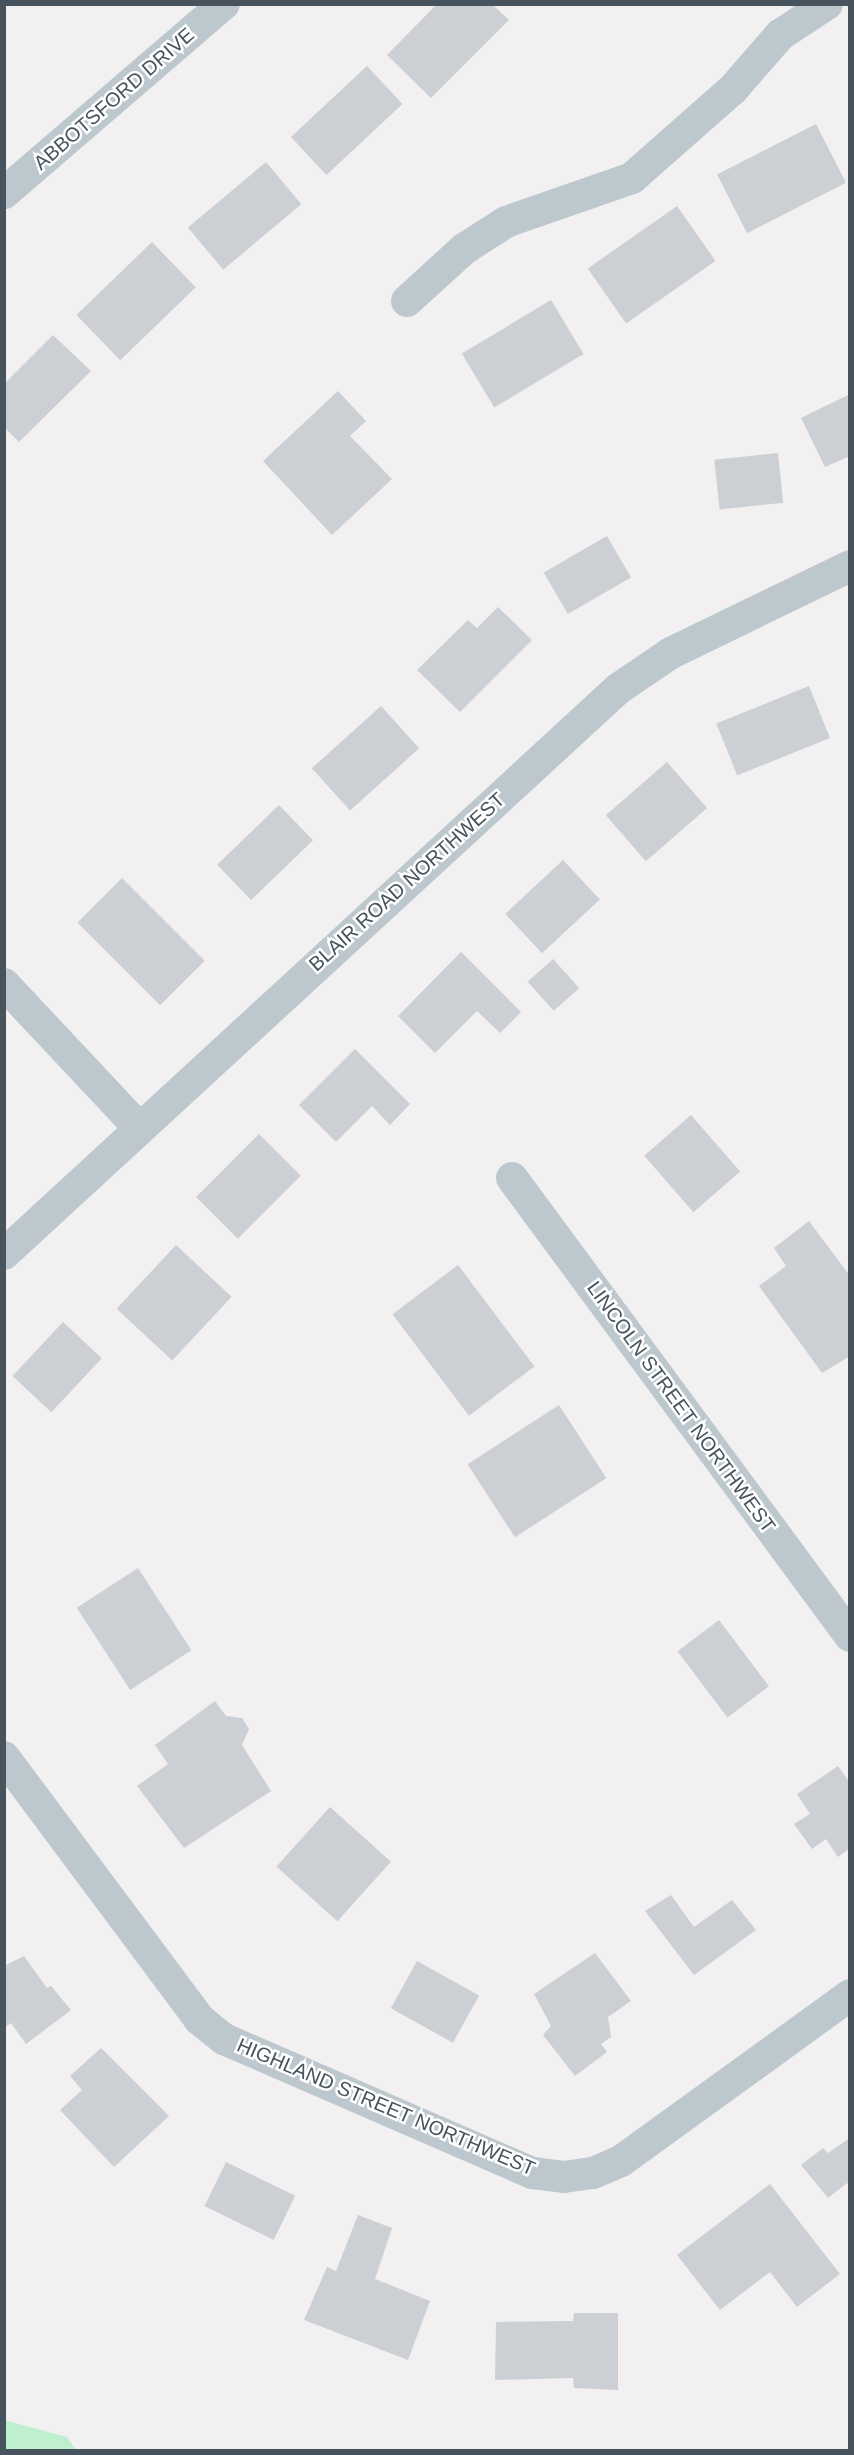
<!DOCTYPE html>
<html>
<head>
<meta charset="utf-8">
<style>
  body { margin:0 }
  #map { position:relative; width:854px; height:2455px; overflow:hidden; background:#f2f0f0; font-family:Helvetica,sans-serif }
  div>[style] { position:absolute }
  .green>* { inset:0; background:#bef0cf }
  .building>* { inset:0; background:#cccfd4; transform-origin:0 0 }
  .minor>* { height:32px; margin:-16px; padding:0 16px; transform-origin:16px; border-radius:16px; background:#bdc8ce }
  span { translate:-50% -50%; white-space:nowrap; text-align:center; line-height:1.15; -webkit-text-stroke:5px #fff; paint-order:stroke }
  .street-label { font-size:20px; color:#47545d }
  .frame { position:absolute; inset:0; border:6px solid #47545d; pointer-events:none }
</style>
</head>
<body>
<div id="map">
  <div class="green">
    <div style="clip-path:polygon(4px 2420px,67px 2437px,76px 2450px,5px 2450px)"></div>
  </div>
  <div class="building">
    <div style="clip-path:polygon(437px 4px,492px 4px,509px 20px,431px 98px,387px 55px)"></div>
    <div style="left:367px;top:66px;width:52px;height:104px;rotate:47deg"></div>
    <div style="left:816px;top:124px;width:66px;height:111px;rotate:63deg"></div>
    <div style="left:266px;top:162px;width:55px;height:102px;rotate:50deg"></div>
    <div style="left:677px;top:206px;width:67px;height:109px;rotate:55deg"></div>
    <div style="left:152px;top:242px;width:63px;height:105px;rotate:46deg"></div>
    <div style="left:551px;top:300px;width:63px;height:104px;rotate:59deg"></div>
    <div style="clip-path:polygon(53px 335px,91px 371px,19px 442px,4px 427px,4px 384px)"></div>
    <div style="clip-path:polygon(338px 391px,366px 421px,350px 436px,392px 479px,332px 535px,263px 461px)"></div>
    <div style="clip-path:polygon(850px 394px,850px 456px,825px 467px,801px 418px)"></div>
    <div style="left:778px;top:453px;width:50px;height:64px;rotate:84deg"></div>
    <div style="left:607px;top:536px;width:48px;height:73px;rotate:60deg"></div>
    <div style="clip-path:polygon(498px 607px,532px 640px,460px 712px,417px 670px,468px 620px,477px 628px)"></div>
    <div style="left:809px;top:686px;width:56px;height:100px;rotate:68deg"></div>
    <div style="left:381px;top:706px;width:57px;height:93px;rotate:48deg"></div>
    <div style="left:667px;top:762px;width:61px;height:81px;rotate:49deg"></div>
    <div style="left:279px;top:805px;width:49px;height:86px;rotate:46deg"></div>
    <div style="left:563px;top:860px;width:54px;height:79px;rotate:47deg"></div>
    <div style="left:122px;top:878px;width:117px;height:63px;rotate:45deg"></div>
    <div style="clip-path:polygon(461px 952px,521px 1012px,500px 1033px,477px 1011px,435px 1053px,398px 1016px)"></div>
    <div style="left:553px;top:959px;width:39px;height:34px;rotate:48deg"></div>
    <div style="clip-path:polygon(355px 1049px,410px 1104px,390px 1125px,372px 1106px,336px 1142px,299px 1105px)"></div>
    <div style="left:691px;top:1115px;width:75px;height:62px;rotate:49deg"></div>
    <div style="left:259px;top:1134px;width:59px;height:89px;rotate:45deg"></div>
    <div style="clip-path:polygon(809px 1221px,850px 1276px,850px 1356px,822px 1373px,759px 1286px,786px 1266px,774px 1248px)"></div>
    <div style="left:176px;top:1245px;width:76px;height:87px;rotate:43deg"></div>
    <div style="left:458px;top:1265px;width:127px;height:82px;rotate:53deg"></div>
    <div style="left:63px;top:1322px;width:53px;height:74px;rotate:43deg"></div>
    <div style="left:559px;top:1405px;width:87px;height:109px;rotate:57deg"></div>
    <div style="left:138px;top:1568px;width:98px;height:73px;rotate:57deg"></div>
    <div style="left:719px;top:1620px;width:83px;height:52px;rotate:53deg"></div>
    <div style="clip-path:polygon(215px 1701px,226px 1716px,242px 1718px,249px 1729px,242px 1745px,271px 1791px,184px 1848px,137px 1786px,168px 1764px,155px 1745px)"></div>
    <div style="clip-path:polygon(838px 1766px,850px 1783px,850px 1848px,838px 1857px,826px 1839px,812px 1849px,794px 1824px,810px 1814px,797px 1794px)"></div>
    <div style="left:330px;top:1807px;width:82px;height:80px;rotate:42deg"></div>
    <div style="clip-path:polygon(671px 1895px,694px 1927px,732px 1900px,756px 1930px,694px 1975px,645px 1911px)"></div>
    <div style="clip-path:polygon(595px 1953px,631px 2001px,608px 2017px,611px 2037px,601px 2044px,607px 2052px,575px 2076px,543px 2035px,551px 2026px,534px 1994px)"></div>
    <div style="clip-path:polygon(24px 1956px,47px 1988px,51px 1986px,71px 2010px,26px 2044px,11px 2023px,4px 2028px,4px 1966px)"></div>
    <div style="left:417px;top:1961px;width:71px;height:54px;rotate:29deg"></div>
    <div style="clip-path:polygon(101px 2048px,169px 2116px,114px 2167px,60px 2110px,82px 2090px,70px 2076px)"></div>
    <div style="clip-path:polygon(850px 2138px,850px 2186px,847px 2183px,828px 2198px,801px 2165px,823px 2148px,828px 2153px)"></div>
    <div style="left:226px;top:2162px;width:77px;height:49px;rotate:26deg"></div>
    <div style="clip-path:polygon(770px 2184px,840px 2274px,797px 2307px,770px 2272px,720px 2310px,677px 2255px)"></div>
    <div style="clip-path:polygon(358px 2215px,392px 2228px,375px 2279px,430px 2301px,408px 2360px,304px 2320px,327px 2267px,336px 2271px)"></div>
    <div style="clip-path:polygon(574px 2313px,618px 2313px,618px 2390px,574px 2388px,573px 2378px,495px 2380px,496px 2322px,573px 2321px)"></div>
  </div>
  <div class="minor">
    <div style="left:4px;top:193px;width:290px;rotate:-40.7deg"></div>
    <div style="left:407px;top:301px;width:77px;rotate:-42.4deg"></div>
    <div style="left:464px;top:249px;width:50px;rotate:-32.7deg"></div>
    <div style="left:506px;top:222px;width:133px;rotate:-19.2deg"></div>
    <div style="left:632px;top:178px;width:135px;rotate:-41.4deg"></div>
    <div style="left:733px;top:89px;width:72px;rotate:-49deg"></div>
    <div style="left:780px;top:35px;width:56px;rotate:-33.4deg"></div>
    <div style="left:4px;top:984px;width:197px;rotate:46.8deg"></div>
    <div style="left:512px;top:1178px;width:569px;rotate:53.57deg"></div>
    <div style="left:4px;top:1254px;width:834px;rotate:-42.62deg"></div>
    <div style="left:618px;top:689px;width:64px;rotate:-34.2deg"></div>
    <div style="left:671px;top:653px;width:199px;rotate:-25.9deg"></div>
    <div style="left:4px;top:1757px;width:327px;rotate:53.3deg"></div>
    <div style="left:199px;top:2019px;width:32px;rotate:39deg"></div>
    <div style="left:224px;top:2039px;width:336px;rotate:23.5deg"></div>
    <div style="left:532px;top:2173px;width:32px;rotate:7deg"></div>
    <div style="left:564px;top:2177px;width:29px;rotate:-8deg"></div>
    <div style="left:593px;top:2173px;width:30px;rotate:-23deg"></div>
    <div style="left:621px;top:2161px;width:283px;rotate:-35.9deg"></div>
  </div>
  <div class="street-label">
    <span style="left:114px;top:99px;rotate:-41deg">ABBOTSFORD DRIVE</span>
    <span style="left:407px;top:882px;rotate:-42deg">BLAIR ROAD NORTHWEST</span>
    <span style="left:681px;top:1407px;rotate:54deg">LINCOLN STREET NORTHWEST</span>
    <span style="left:386px;top:2107px;rotate:23deg">HIGHLAND STREET NORTHWEST</span>
  </div>
  <div class="frame"></div>
</div>
</body>
</html>
